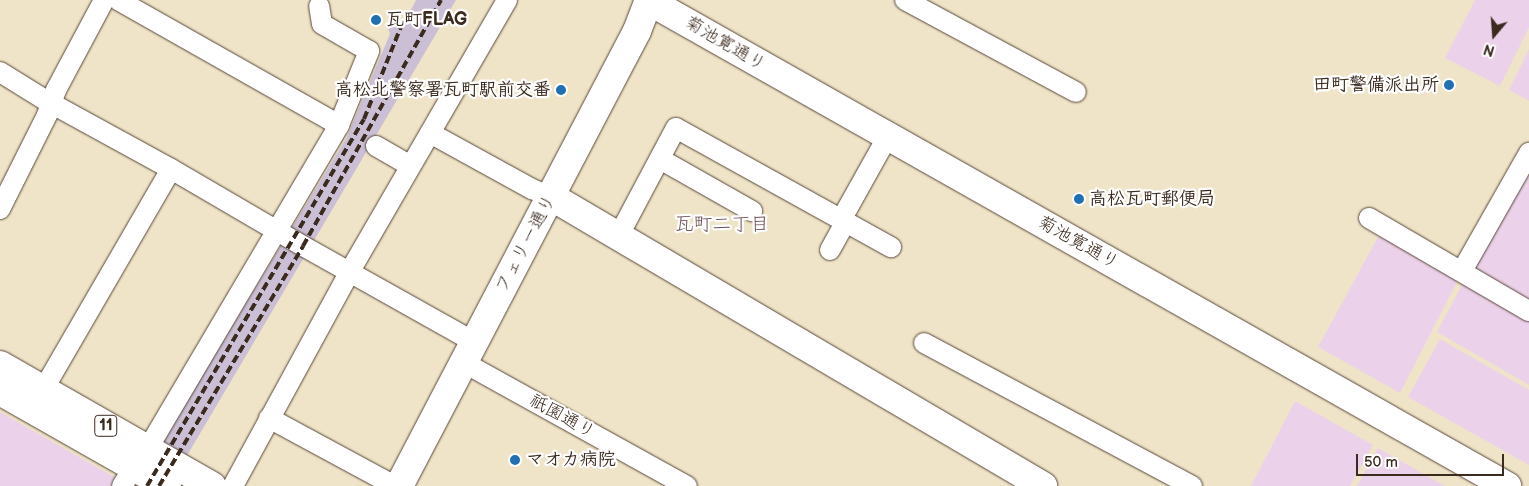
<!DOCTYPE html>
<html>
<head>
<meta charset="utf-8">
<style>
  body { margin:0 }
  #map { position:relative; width:1529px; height:486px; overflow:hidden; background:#f0e4c8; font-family:"Balsamiq Sans","Klee One",sans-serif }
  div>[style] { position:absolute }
  .built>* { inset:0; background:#ecd1ea }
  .industrial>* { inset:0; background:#cbbfd5 }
  .roads { filter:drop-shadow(0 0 1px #564638) drop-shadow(0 0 1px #564638) }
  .street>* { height:20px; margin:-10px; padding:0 10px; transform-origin:10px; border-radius:10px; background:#fff }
  .secondary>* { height:28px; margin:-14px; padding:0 14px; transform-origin:14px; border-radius:14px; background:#fff }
  .highway>* { height:28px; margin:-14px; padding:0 14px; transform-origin:14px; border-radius:14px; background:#fff }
  .rail>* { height:4px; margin-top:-2px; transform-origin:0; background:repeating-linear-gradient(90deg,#3b2a1e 0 8px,transparent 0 12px) }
  .dots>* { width:14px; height:14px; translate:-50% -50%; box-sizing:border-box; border:2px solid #fff; border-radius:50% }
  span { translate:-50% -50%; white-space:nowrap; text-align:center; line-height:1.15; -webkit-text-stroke:4.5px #fff; paint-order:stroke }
  .shield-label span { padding:1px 4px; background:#fff; border:1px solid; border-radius:4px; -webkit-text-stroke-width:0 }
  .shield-label { font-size:16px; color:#3b2a1e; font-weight:700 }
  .poi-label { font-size:18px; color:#3b2a1e; font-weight:700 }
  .left { translate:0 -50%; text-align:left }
  .right { translate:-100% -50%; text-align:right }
  .street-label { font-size:18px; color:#3b2a1e }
  .neighbourhood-label { font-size:19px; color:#75545a }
  .north { position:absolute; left:1469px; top:10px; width:50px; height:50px; -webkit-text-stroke:4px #fff; paint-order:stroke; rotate:198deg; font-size:14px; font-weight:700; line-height:20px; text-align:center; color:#3b2a1e }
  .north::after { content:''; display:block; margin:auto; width:18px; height:22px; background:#3b2a1e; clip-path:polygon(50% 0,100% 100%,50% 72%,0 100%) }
  .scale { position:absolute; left:1356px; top:454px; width:148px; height:22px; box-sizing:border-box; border:2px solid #3b2a1e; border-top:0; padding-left:6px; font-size:15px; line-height:18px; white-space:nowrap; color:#3b2a1e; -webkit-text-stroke:4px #fff; paint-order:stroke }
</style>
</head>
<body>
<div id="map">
  <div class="built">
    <div style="clip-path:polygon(1475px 0,1529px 0,1529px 27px,1500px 86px,1445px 58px)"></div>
    <div style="clip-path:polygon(1529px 49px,1529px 101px,1509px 90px)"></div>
    <div style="clip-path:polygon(1529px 168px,1529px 301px,1478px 270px,1477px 263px)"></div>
    <div style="clip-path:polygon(1386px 234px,1460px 276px,1400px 393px,1318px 347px,1378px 237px)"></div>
    <div style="clip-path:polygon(1465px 279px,1529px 319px,1529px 385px,1437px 332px)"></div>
    <div style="clip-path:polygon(1440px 339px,1529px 390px,1529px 465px,1408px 397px)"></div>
    <div style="clip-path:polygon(1295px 401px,1373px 445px,1350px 486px,1251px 486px)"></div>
    <div style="clip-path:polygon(0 412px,116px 478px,111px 486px,0 486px)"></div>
    <div style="clip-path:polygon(1378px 448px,1445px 486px,1357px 486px)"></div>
  </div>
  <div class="industrial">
    <div style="clip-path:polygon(416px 0,456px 0,169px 486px,135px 486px,346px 139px,390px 34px,388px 28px,404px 23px)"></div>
  </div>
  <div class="roads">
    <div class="street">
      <div style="left:118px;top:0;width:254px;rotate:29.5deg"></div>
      <div style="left:905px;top:0;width:194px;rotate:28.3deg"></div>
      <div style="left:0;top:72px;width:55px;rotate:31.7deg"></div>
      <div style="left:47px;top:101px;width:141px;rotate:28.7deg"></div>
      <div style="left:171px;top:169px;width:153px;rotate:30.3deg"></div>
      <div style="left:303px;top:246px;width:196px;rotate:29.3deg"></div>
      <div style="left:430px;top:133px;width:116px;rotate:28.8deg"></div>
      <div style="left:532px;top:189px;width:22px;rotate:22deg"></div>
      <div style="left:376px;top:146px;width:39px;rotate:30deg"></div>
      <div style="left:660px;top:159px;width:106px;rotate:29.5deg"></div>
      <div style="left:0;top:209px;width:105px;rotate:-63.4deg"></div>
      <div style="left:47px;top:115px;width:27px;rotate:-70deg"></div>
      <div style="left:56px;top:90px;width:102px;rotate:-61.9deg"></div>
      <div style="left:1369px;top:218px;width:185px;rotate:30.2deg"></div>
      <div style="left:619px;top:235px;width:121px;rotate:-62deg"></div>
      <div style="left:676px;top:128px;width:246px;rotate:29deg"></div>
      <div style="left:830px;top:250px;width:29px;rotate:-61deg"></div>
      <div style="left:844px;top:225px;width:6px;rotate:-121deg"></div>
      <div style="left:841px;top:220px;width:96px;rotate:-60.8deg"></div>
      <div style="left:1462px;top:271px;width:136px;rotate:-60.4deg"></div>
      <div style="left:924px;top:343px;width:304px;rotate:28.1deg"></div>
      <div style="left:463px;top:362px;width:256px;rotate:29deg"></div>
      <div style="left:43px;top:390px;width:255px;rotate:-59.9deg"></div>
      <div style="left:269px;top:418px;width:143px;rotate:28.4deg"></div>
      <div style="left:147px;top:450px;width:377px;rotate:-59.4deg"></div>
      <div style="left:339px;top:125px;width:80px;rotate:-67.9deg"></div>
      <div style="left:369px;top:51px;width:54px;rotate:-150.1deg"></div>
      <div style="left:322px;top:24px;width:18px;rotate:-99deg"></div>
      <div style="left:122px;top:486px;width:22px;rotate:-58deg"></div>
      <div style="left:233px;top:486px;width:245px;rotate:-61.4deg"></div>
      <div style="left:350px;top:271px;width:313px;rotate:-59.9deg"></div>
    </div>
    <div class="secondary">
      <div style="left:649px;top:1px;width:986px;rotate:29.48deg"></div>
      <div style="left:552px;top:197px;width:570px;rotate:30.48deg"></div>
      <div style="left:399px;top:486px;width:513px;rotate:-62.39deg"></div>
      <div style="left:637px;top:31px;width:33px;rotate:-69deg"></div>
    </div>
    <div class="highway">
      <div style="left:0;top:365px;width:244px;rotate:29.7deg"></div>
      <div style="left:0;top:391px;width:192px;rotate:29.6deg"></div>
    </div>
  </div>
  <div class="rail">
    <div style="left:147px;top:486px;width:426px;rotate:-59.4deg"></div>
    <div style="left:364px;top:119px;width:102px;rotate:-68.2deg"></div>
    <div style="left:159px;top:486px;width:280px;rotate:-59deg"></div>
    <div style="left:303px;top:246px;width:282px;rotate:-60.7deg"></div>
  </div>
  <div class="dots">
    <div style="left:376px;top:20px;background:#1f6fb2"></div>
    <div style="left:1449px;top:85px;background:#1f6fb2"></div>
    <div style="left:561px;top:90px;background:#1f6fb2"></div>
    <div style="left:1079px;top:199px;background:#1f6fb2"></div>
    <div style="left:515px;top:460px;background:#1f6fb2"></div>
  </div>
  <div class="shield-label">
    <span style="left:106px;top:426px">11</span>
  </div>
  <div class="poi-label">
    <span class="left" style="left:386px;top:20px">瓦町FLAG</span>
    <span class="right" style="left:1439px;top:85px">田町警備派出所</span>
    <span class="right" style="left:551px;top:90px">高松北警察署瓦町駅前交番</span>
    <span class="left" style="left:1089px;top:199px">高松瓦町郵便局</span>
    <span class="left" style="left:526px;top:460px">マオカ病院</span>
  </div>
  <div class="street-label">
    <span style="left:725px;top:44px;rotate:30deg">菊池寛通り</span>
    <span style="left:1078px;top:243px;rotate:29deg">菊池寛通り</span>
    <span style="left:526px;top:244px;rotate:-62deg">フェリー通り</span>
    <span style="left:562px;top:417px;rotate:29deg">祇園通り</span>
  </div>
  <div class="neighbourhood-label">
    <span style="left:722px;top:225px">瓦町二丁目</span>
  </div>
  <div class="north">N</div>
  <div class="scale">50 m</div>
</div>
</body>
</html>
